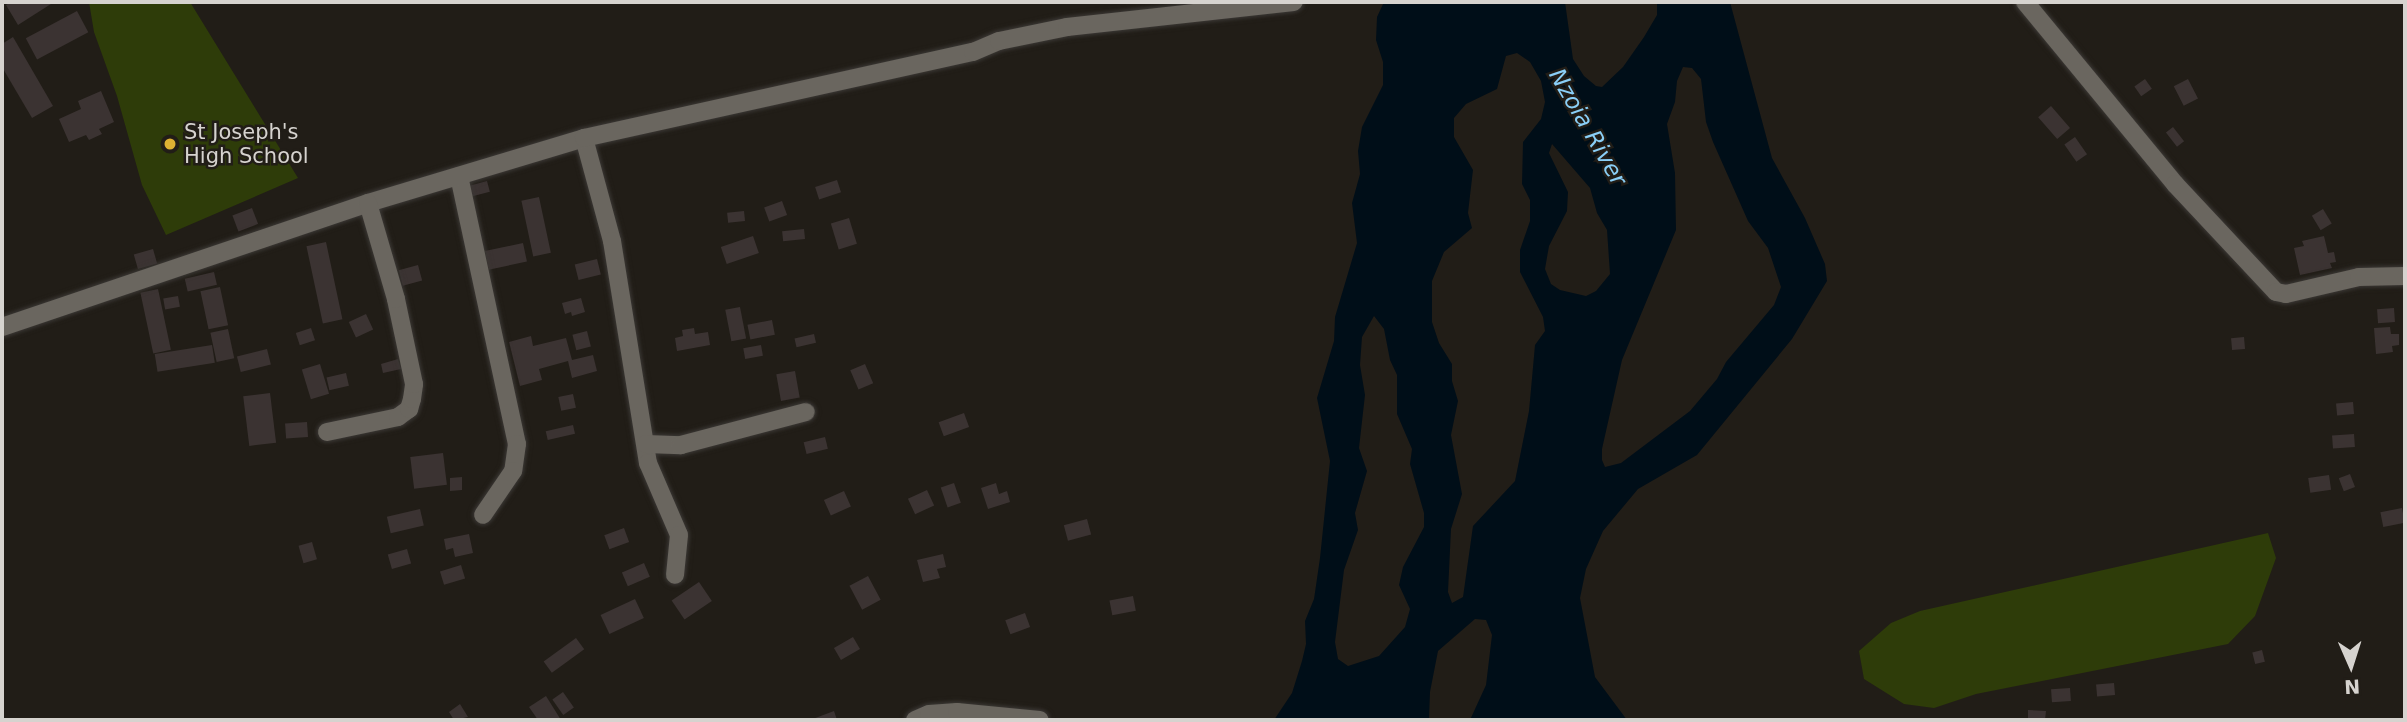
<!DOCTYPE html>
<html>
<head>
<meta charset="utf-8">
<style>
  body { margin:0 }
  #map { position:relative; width:2407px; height:722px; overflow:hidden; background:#211d17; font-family:"DejaVu Sans",sans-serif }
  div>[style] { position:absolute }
  .green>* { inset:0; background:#2e3c09 }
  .water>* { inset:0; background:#000e18 }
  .building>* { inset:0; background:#3b3332; transform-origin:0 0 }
  .roads { filter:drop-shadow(0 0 2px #3b3835) drop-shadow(0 0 2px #3b3835) }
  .minor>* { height:18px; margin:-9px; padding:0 9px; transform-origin:9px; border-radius:9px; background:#6a665f }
  .dots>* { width:19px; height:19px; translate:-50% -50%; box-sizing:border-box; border:4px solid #211d17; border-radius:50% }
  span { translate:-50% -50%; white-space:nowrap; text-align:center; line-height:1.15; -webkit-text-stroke:5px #211d17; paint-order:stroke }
  .poi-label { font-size:21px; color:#d6d3cf }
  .left { translate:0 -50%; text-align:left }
  .water-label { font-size:23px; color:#8acff7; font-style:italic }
  .frame { position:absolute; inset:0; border:4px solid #d6d3cf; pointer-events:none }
  .north { position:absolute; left:2316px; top:631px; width:70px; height:70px; -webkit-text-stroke:5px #211d17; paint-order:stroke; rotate:177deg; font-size:19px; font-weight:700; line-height:28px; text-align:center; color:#d6d3cf }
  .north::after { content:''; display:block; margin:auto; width:24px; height:32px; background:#d6d3cf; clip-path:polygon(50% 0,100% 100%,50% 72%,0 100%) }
</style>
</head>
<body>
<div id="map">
  <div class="green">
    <div style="clip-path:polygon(89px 2px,190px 2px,298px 178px,166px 235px,142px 185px,117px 96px,94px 32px)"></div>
    <div style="clip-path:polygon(2268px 533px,2276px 558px,2255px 616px,2228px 644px,1976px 694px,1934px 708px,1904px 704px,1864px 679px,1859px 651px,1891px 623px,1920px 611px)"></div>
  </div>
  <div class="water">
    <div style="clip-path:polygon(evenodd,1384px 2px,1565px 2px,1573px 59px,1584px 76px,1596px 86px,1602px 87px,1623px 67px,1644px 37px,1657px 15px,1657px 2px,1730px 2px,1772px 158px,1805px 218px,1825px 264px,1827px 281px,1792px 339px,1697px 455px,1638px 489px,1603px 531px,1586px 569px,1580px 598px,1595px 677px,1627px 720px,1470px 720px,1486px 685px,1492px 635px,1486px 620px,1475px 619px,1438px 651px,1430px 692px,1429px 720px,1274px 720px,1292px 693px,1302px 661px,1306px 644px,1305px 621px,1314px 599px,1320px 558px,1330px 461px,1317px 398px,1334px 341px,1335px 317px,1357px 243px,1352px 203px,1360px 174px,1358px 151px,1362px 127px,1383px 85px,1383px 62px,1376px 40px,1377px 17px,1384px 2px,1517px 53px,1530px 62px,1541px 81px,1545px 102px,1541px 119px,1523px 142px,1522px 184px,1530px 200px,1530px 221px,1520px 250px,1520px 272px,1543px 317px,1545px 331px,1535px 345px,1529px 411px,1515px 481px,1473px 526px,1463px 597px,1452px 603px,1448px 592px,1451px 529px,1462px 494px,1451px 435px,1458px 401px,1452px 381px,1452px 364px,1439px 343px,1432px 322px,1432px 281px,1444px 252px,1472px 228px,1468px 213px,1473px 170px,1454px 137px,1454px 118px,1466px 104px,1497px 89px,1506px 56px,1517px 53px,1384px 2px,1683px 67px,1692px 68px,1701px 79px,1706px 122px,1713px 142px,1748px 221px,1768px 248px,1781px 287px,1774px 305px,1726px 362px,1717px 379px,1690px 411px,1621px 463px,1605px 467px,1602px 460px,1602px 449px,1622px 360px,1676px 230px,1675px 173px,1667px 124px,1675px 102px,1677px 81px,1683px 67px,1384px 2px,1552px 144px,1590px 188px,1597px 213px,1607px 230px,1610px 274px,1596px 291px,1586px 296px,1560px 290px,1551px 284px,1545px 269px,1549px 246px,1567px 211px,1568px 192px,1549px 153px,1552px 144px,1384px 2px,1374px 316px,1384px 329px,1390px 360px,1397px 375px,1397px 414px,1412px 449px,1410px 464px,1424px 513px,1424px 527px,1403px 567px,1399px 585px,1410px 609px,1405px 627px,1379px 656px,1348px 666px,1338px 659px,1335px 642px,1344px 570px,1358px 530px,1355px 513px,1367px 471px,1359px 448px,1365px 395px,1360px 365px,1362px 337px,1374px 316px)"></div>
  </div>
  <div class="building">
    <div style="clip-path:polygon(11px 2px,54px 2px,18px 25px,6px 5px)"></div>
    <div style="left:77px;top:11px;width:24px;height:58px;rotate:62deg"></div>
    <div style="clip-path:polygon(13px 37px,53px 106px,32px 118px,2px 67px,2px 44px)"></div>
    <div style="left:2145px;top:79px;width:12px;height:13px;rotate:55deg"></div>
    <div style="left:2188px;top:79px;width:22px;height:16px;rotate:63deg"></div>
    <div style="clip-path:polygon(101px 91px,114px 122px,99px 129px,102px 134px,89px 140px,86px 135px,69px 142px,59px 119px,81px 109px,78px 101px)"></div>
    <div style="left:2051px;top:106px;width:29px;height:17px;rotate:49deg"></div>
    <div style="left:2173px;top:127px;width:18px;height:9px;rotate:52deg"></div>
    <div style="left:2075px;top:137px;width:21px;height:13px;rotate:55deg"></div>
    <div style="left:837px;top:180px;width:13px;height:23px;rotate:72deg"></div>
    <div style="left:487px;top:181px;width:11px;height:19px;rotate:75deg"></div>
    <div style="left:539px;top:197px;width:57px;height:18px;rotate:78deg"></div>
    <div style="left:782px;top:201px;width:15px;height:19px;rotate:70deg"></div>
    <div style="left:252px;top:208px;width:17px;height:21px;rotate:69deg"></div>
    <div style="left:2323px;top:209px;width:17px;height:13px;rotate:59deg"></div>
    <div style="left:744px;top:211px;width:10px;height:17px;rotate:84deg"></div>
    <div style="left:849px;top:218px;width:27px;height:19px;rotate:73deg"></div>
    <div style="left:804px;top:229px;width:10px;height:22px;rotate:84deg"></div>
    <div style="left:753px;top:236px;width:18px;height:34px;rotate:71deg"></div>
    <div style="clip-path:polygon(2324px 236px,2328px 253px,2334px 252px,2336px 262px,2330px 263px,2332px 268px,2300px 275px,2294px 248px,2304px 246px,2302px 241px)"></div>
    <div style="left:326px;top:242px;width:79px;height:20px;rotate:78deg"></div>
    <div style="left:523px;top:243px;width:19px;height:39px;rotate:78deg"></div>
    <div style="left:153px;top:249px;width:15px;height:20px;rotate:74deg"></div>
    <div style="left:597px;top:259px;width:16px;height:23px;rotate:76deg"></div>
    <div style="left:418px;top:265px;width:16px;height:20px;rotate:75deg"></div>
    <div style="left:214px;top:272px;width:13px;height:30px;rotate:77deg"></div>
    <div style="left:220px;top:287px;width:39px;height:20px;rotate:78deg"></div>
    <div style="left:158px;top:289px;width:62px;height:18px;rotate:78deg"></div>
    <div style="left:178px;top:296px;width:11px;height:15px;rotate:80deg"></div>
    <div style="clip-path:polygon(581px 298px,585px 312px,572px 316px,571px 312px,565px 314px,562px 303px)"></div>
    <div style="left:740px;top:307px;width:32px;height:15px;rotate:79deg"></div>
    <div style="left:2394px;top:308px;width:14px;height:17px;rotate:86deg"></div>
    <div style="left:366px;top:314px;width:17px;height:19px;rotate:65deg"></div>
    <div style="left:772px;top:320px;width:15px;height:25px;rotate:79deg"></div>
    <div style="clip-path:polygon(2390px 327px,2391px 334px,2399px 334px,2399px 345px,2392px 346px,2393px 352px,2376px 354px,2374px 328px)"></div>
    <div style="left:311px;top:328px;width:13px;height:16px;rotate:72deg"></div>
    <div style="clip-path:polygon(694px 328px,695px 334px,708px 332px,710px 345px,677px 351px,675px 338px,683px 336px,682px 330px)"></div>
    <div style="left:228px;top:329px;width:30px;height:18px;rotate:78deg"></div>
    <div style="left:587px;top:331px;width:16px;height:15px;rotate:76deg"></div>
    <div style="left:814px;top:334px;width:9px;height:20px;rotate:77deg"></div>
    <div style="clip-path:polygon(531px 336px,533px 346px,566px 338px,572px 360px,593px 355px,597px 371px,572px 378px,568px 361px,539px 369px,542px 380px,520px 386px,509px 342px)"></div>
    <div style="left:2244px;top:337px;width:12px;height:13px;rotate:85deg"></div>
    <div style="left:212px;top:345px;width:18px;height:58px;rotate:81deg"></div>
    <div style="left:761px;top:345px;width:11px;height:18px;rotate:80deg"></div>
    <div style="left:267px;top:349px;width:16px;height:31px;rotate:76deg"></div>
    <div style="clip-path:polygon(398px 359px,401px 369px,383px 373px,381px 364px)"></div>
    <div style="left:320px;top:364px;width:31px;height:19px;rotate:73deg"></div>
    <div style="left:865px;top:364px;width:21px;height:16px;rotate:67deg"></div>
    <div style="left:795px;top:371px;width:27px;height:19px;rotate:80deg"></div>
    <div style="left:346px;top:373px;width:13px;height:20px;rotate:77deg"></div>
    <div style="left:270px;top:393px;width:50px;height:27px;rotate:83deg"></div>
    <div style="left:573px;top:394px;width:14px;height:15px;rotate:78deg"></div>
    <div style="left:2353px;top:402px;width:12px;height:17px;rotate:85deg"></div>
    <div style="left:964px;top:413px;width:15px;height:27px;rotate:70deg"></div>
    <div style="left:307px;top:422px;width:15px;height:22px;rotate:86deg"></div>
    <div style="left:573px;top:425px;width:9px;height:28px;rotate:77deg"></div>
    <div style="left:2354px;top:434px;width:13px;height:22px;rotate:86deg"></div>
    <div style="left:825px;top:437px;width:12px;height:22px;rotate:76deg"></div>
    <div style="left:443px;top:453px;width:32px;height:33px;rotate:83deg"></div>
    <div style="left:2350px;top:474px;width:14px;height:12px;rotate:69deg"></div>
    <div style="left:2329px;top:475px;width:15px;height:21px;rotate:82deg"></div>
    <div style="clip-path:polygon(462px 477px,462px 490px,450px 491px,450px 478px)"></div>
    <div style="left:954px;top:483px;width:21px;height:14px;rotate:71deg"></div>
    <div style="clip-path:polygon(996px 483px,999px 494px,1007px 491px,1010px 502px,988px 509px,981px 488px)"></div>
    <div style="left:927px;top:490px;width:17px;height:21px;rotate:65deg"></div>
    <div style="left:844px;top:491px;width:17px;height:22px;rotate:66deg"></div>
    <div style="left:2402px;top:508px;width:15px;height:22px;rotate:79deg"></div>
    <div style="left:420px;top:509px;width:17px;height:34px;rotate:77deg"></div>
    <div style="left:1087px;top:519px;width:16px;height:24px;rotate:75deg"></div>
    <div style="left:624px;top:528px;width:15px;height:21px;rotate:70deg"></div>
    <div style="clip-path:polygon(469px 534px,473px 553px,455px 557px,453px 548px,446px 550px,444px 539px)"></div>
    <div style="left:312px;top:542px;width:18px;height:14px;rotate:74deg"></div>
    <div style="left:407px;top:549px;width:15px;height:20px;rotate:74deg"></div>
    <div style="clip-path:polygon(943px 554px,946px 567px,937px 569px,940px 578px,923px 582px,917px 560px)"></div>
    <div style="left:644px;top:563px;width:15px;height:24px;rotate:67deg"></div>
    <div style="left:461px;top:565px;width:14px;height:22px;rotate:73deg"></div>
    <div style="left:868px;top:576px;width:27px;height:21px;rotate:62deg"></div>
    <div style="left:699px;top:582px;width:23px;height:33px;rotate:56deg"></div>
    <div style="left:1133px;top:596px;width:15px;height:24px;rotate:79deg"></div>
    <div style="left:635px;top:599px;width:21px;height:38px;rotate:65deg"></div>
    <div style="left:1025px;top:613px;width:15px;height:21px;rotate:70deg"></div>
    <div style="left:853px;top:637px;width:14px;height:22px;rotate:60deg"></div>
    <div style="left:576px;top:638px;width:14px;height:40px;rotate:54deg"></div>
    <div style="left:2262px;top:650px;width:12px;height:10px;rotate:76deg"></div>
    <div style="left:2114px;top:683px;width:12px;height:18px;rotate:85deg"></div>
    <div style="left:2070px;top:688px;width:13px;height:19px;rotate:86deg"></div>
    <div style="left:563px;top:692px;width:19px;height:13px;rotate:55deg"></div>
    <div style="clip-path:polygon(546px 696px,561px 720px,538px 720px,529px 707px)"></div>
    <div style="clip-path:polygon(460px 704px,468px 717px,454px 720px,449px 712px)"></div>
    <div style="clip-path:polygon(2028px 710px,2046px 711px,2045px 720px,2028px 720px)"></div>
    <div style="clip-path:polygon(834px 711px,837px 720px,810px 720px)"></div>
  </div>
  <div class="roads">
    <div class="minor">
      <div style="left:2025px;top:2px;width:236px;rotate:50.5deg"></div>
      <div style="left:2175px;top:184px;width:148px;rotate:46.9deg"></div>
      <div style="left:2276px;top:292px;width:10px;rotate:11deg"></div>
      <div style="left:2286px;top:294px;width:75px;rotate:-13.1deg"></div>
      <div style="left:2359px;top:277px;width:46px;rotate:-1.2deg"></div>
      <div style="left:584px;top:138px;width:107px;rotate:74.8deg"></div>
      <div style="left:612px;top:241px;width:225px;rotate:80.8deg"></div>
      <div style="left:648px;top:463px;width:78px;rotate:66.7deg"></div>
      <div style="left:679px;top:535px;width:40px;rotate:95.7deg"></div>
      <div style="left:459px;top:176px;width:274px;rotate:77.8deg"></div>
      <div style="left:517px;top:444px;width:27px;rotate:98deg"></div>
      <div style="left:513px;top:471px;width:53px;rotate:124.3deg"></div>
      <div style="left:2px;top:327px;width:386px;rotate:-18.7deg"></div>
      <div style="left:368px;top:203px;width:226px;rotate:-16.7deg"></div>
      <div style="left:584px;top:138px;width:398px;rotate:-12.5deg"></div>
      <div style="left:973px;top:52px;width:28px;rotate:-23deg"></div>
      <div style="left:999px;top:41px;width:69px;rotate:-11.6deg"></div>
      <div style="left:1067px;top:27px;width:228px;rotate:-6.3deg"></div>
      <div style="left:327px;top:432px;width:73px;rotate:-11.9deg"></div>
      <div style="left:398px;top:417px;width:14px;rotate:-36deg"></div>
      <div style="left:409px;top:409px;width:10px;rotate:-73deg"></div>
      <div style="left:412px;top:399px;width:15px;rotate:-82deg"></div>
      <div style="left:414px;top:384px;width:87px;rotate:-102deg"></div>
      <div style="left:396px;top:299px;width:100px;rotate:-106.3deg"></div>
      <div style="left:646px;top:444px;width:35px;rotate:2deg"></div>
      <div style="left:681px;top:445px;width:129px;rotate:-14.8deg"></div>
      <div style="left:915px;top:720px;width:15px;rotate:-23deg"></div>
      <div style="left:929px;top:714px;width:28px;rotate:-4deg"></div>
      <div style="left:957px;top:712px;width:83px;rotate:5.5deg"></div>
    </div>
  </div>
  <div class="dots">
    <div style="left:170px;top:144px;background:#ddb133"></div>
  </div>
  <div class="poi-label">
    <span class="left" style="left:184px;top:144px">St Joseph's<br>High School</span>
  </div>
  <div class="water-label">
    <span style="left:1588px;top:127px;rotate:60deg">Nzoia River</span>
  </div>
  <div class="frame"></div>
  <div class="north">N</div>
</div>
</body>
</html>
